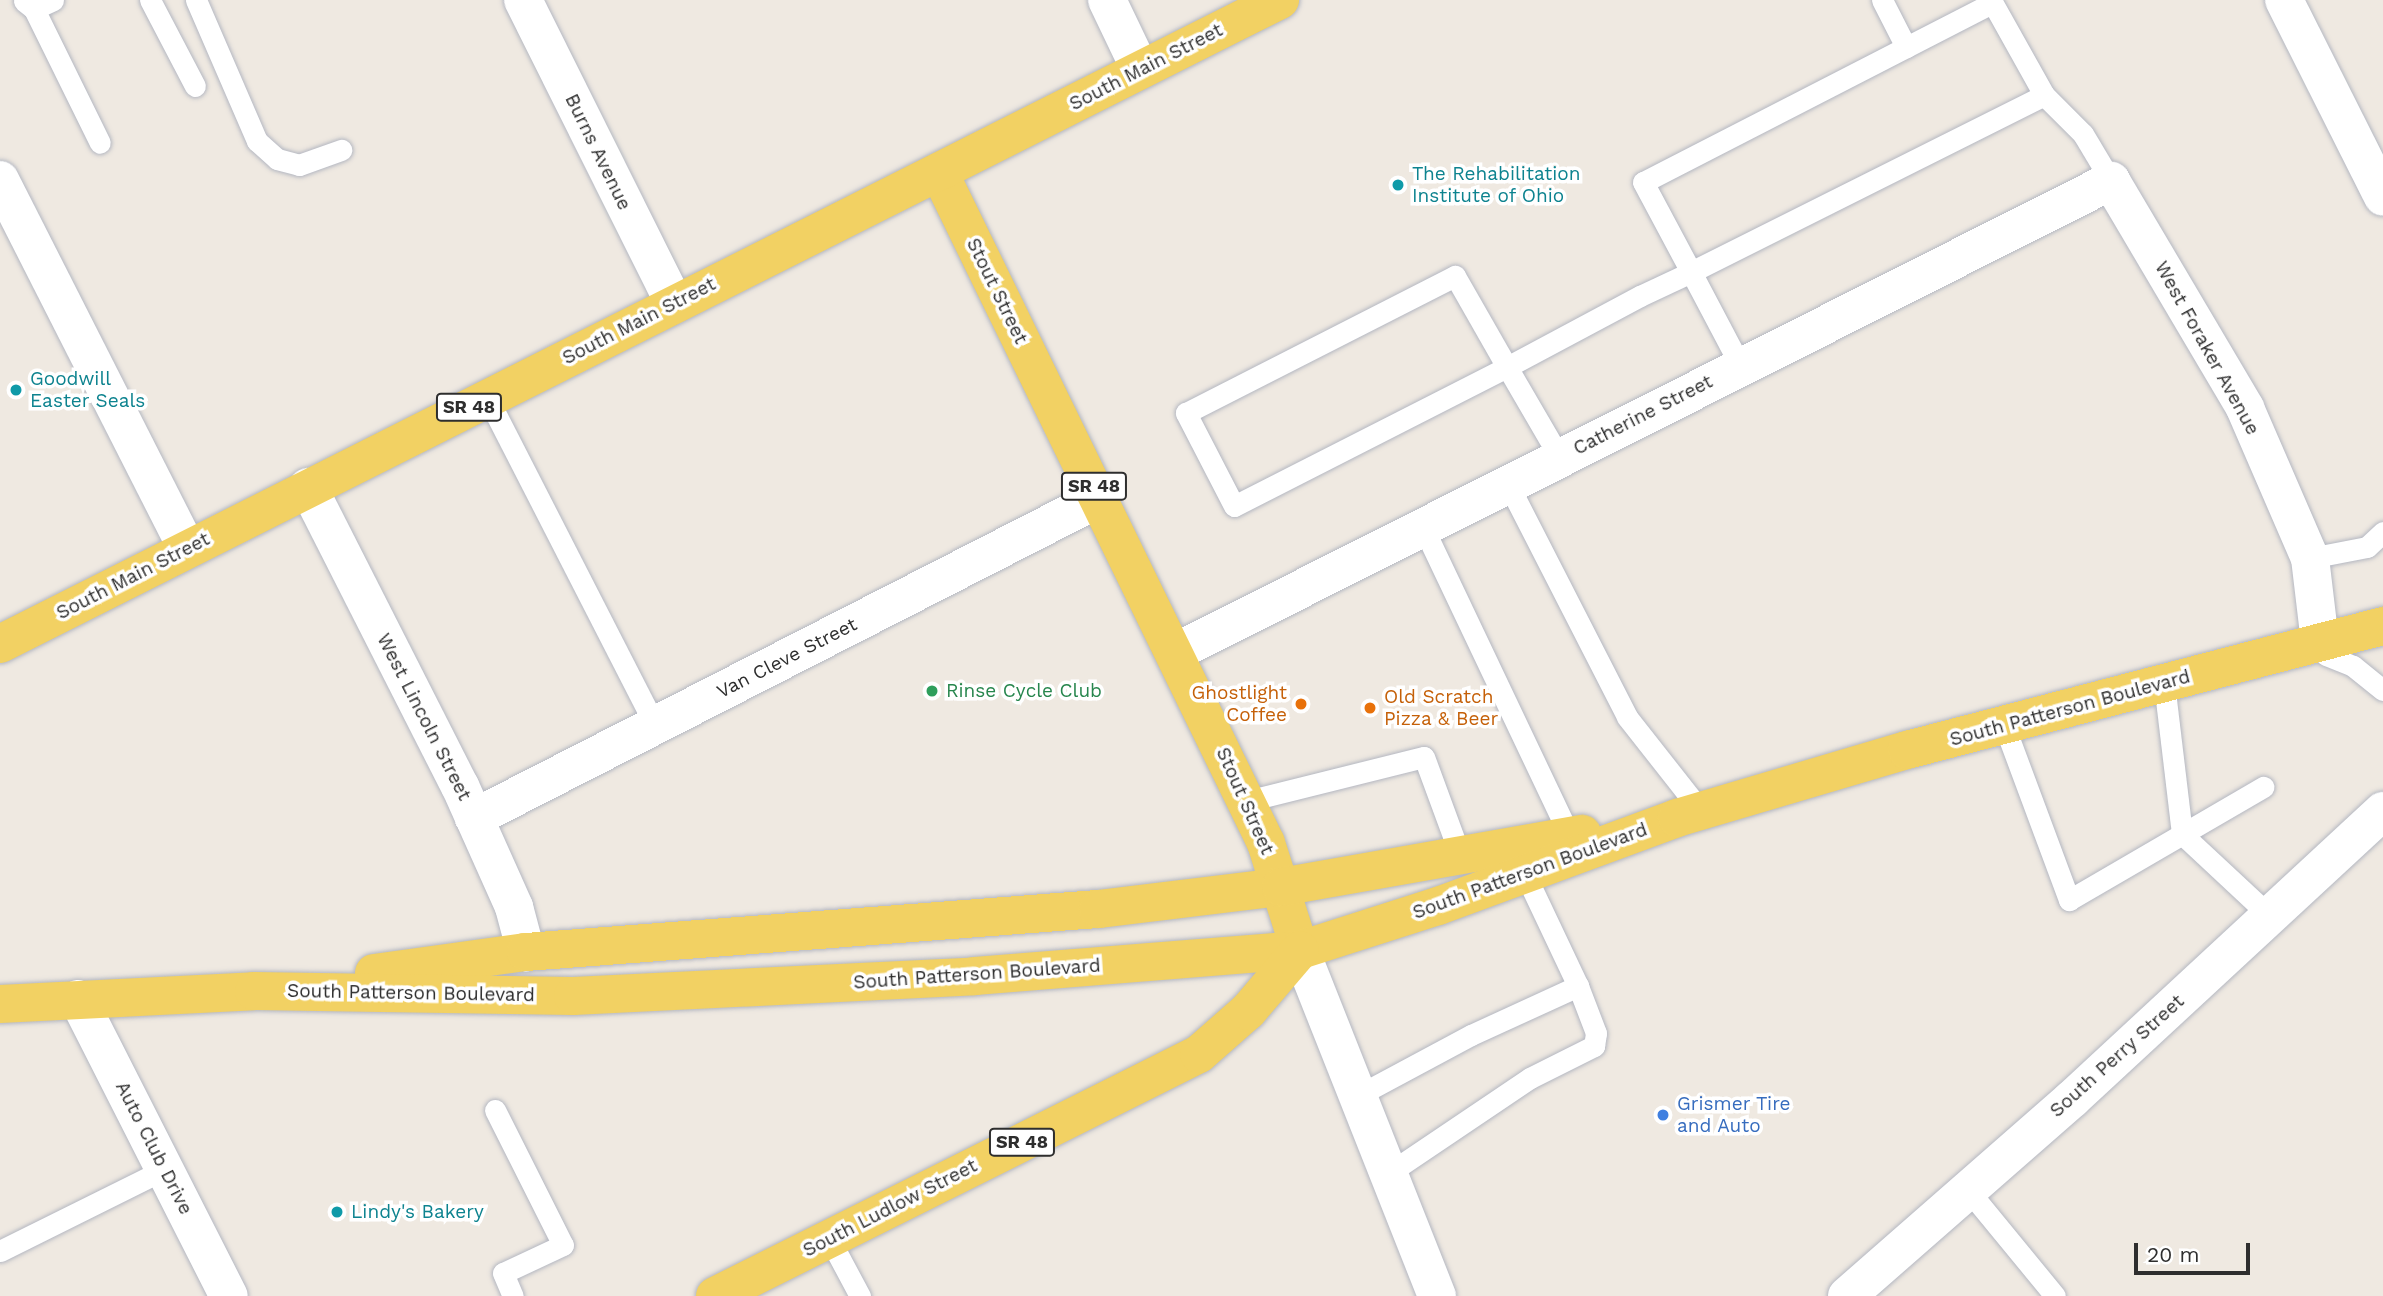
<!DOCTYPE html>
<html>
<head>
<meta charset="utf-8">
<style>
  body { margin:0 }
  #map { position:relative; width:2383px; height:1296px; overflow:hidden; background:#efe9e1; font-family:"Work Sans",sans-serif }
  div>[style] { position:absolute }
  .roads { filter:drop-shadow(0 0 2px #b4b7c1) drop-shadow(0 0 2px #b4b7c1) }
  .lane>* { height:21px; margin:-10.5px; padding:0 10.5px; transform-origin:10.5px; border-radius:10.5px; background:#fff }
  .street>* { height:38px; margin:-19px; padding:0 19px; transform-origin:19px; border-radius:19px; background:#fff }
  .secondary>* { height:38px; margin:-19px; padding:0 19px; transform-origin:19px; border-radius:19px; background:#fff }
  .primary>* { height:38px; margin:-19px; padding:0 19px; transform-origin:19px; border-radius:19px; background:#f2d163 }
  .dots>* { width:19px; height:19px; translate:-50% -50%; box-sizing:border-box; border:4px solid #fff; border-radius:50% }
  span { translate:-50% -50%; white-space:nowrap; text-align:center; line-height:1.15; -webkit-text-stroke:7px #fff; paint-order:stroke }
  .shield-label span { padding:2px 5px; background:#fff; border:2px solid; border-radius:5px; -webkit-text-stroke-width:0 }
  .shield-label { font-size:18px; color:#2e2e2e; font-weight:700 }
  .street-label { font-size:19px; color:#2e2e2e }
  .culture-label { font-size:19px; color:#0d838f }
  .left { translate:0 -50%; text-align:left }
  .leisure-label { font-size:19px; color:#27864d }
  .food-label { font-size:19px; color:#c56008 }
  .right { translate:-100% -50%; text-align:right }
  .shop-label { font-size:19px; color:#366cbe }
  .scale { position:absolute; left:2134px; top:1243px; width:116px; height:32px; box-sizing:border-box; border:4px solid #2e2e2e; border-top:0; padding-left:9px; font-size:21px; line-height:24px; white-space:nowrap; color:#2e2e2e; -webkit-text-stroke:5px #fff; paint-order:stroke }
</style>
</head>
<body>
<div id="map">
  <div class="roads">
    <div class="lane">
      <div style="left:150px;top:0;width:97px;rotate:62.4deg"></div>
      <div style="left:196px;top:0;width:154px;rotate:66.6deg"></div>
      <div style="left:257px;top:141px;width:27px;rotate:42deg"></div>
      <div style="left:277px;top:159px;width:23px;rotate:15deg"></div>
      <div style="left:299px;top:165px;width:45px;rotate:-19.7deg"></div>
      <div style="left:1882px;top:0;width:53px;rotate:62.9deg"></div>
      <div style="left:1991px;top:0;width:109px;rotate:60.8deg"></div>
      <div style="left:24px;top:1px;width:13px;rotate:39deg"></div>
      <div style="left:34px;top:9px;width:21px;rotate:-25deg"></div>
      <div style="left:1992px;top:3px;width:392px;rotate:152.8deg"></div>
      <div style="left:1643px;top:182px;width:102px;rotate:61.9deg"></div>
      <div style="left:1691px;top:272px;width:395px;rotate:-26.6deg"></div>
      <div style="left:2044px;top:95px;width:55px;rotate:45deg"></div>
      <div style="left:2083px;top:134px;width:55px;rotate:59.2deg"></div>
      <div style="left:34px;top:9px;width:149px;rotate:63.8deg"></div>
      <div style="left:1455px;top:276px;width:105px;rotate:60.3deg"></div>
      <div style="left:1507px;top:367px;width:306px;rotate:153deg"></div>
      <div style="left:1234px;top:506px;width:105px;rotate:-117.3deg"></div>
      <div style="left:1186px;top:413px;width:302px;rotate:-27deg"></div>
      <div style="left:487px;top:397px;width:369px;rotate:62.9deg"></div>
      <div style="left:1560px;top:458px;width:105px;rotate:-120.2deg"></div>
      <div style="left:1507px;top:367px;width:151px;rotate:-28.1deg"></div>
      <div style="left:1640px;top:296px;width:56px;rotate:-25.2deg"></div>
      <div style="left:1691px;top:272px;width:105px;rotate:62.2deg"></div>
      <div style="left:1508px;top:484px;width:262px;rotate:62.9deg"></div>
      <div style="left:1627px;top:717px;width:120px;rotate:51.8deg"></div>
      <div style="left:1423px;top:527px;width:342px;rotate:64.6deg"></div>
      <div style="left:2310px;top:558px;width:58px;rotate:-10.9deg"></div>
      <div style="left:2367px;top:547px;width:22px;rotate:-43deg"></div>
      <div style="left:2320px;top:642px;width:14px;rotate:65deg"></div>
      <div style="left:2326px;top:655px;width:29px;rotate:22deg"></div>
      <div style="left:2353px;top:666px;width:38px;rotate:39deg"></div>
      <div style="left:2164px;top:683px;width:152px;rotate:83.2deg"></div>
      <div style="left:2182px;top:834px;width:120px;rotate:43deg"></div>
      <div style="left:2004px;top:725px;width:187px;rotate:69.6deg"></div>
      <div style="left:2069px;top:900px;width:225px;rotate:-30.2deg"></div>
      <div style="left:1247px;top:801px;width:182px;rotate:-14deg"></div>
      <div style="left:1424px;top:757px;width:104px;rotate:69.8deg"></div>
      <div style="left:1359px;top:1095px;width:127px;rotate:-28.2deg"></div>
      <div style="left:1471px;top:1035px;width:118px;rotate:-24.6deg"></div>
      <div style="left:495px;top:1110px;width:151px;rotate:63.3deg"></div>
      <div style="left:563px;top:1245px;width:66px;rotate:155deg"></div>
      <div style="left:503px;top:1273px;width:25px;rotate:67deg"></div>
      <div style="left:1389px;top:1173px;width:170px;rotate:-34deg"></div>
      <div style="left:1530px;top:1078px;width:72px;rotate:-26.6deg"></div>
      <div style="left:1594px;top:1046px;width:13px;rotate:-81deg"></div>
      <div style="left:1596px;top:1033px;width:50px;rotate:-111deg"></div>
      <div style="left:1578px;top:986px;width:124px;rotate:-115.3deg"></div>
      <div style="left:1968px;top:1190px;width:137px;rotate:50.6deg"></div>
      <div style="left:829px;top:1238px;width:66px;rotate:61.9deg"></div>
      <div style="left:0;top:1251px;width:184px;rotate:-26.4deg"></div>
    </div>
    <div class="street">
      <div style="left:523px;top:0;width:339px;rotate:63.5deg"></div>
      <div style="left:1107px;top:0;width:76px;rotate:64.4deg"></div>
      <div style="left:2284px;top:0;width:220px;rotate:63.3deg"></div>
      <div style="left:0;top:180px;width:413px;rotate:63.1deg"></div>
      <div style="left:308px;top:487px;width:335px;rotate:63.1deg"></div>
      <div style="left:460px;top:786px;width:133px;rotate:65.9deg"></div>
      <div style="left:514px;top:907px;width:47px;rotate:75.1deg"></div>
      <div style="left:1176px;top:652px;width:1047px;rotate:-26.74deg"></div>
      <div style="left:2111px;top:181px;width:264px;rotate:59.4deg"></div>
      <div style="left:2245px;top:408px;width:163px;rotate:66.6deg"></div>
      <div style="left:2310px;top:558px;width:85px;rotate:83.2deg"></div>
      <div style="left:474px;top:818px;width:703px;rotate:-27.08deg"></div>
      <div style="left:78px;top:999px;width:333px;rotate:63.1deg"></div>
    </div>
    <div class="secondary">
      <div style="left:1300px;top:950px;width:372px;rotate:68.4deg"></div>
      <div style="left:1847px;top:1296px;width:299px;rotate:-41.2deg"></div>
      <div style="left:2072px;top:1099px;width:424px;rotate:-42.8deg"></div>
    </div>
    <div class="primary">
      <div style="left:939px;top:172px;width:746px;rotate:64.02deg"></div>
      <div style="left:1266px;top:843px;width:112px;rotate:72.4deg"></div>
      <div style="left:0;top:644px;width:1433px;rotate:-26.71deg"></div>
      <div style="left:374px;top:973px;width:153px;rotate:-7.9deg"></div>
      <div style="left:526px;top:952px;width:574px;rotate:-4.3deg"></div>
      <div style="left:1098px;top:909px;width:184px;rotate:-6.9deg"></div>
      <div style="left:1281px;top:887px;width:306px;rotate:-10deg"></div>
      <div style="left:0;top:1004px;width:254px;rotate:-2.9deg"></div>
      <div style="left:254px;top:991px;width:319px;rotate:0.9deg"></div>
      <div style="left:573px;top:996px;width:402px;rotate:-2.8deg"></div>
      <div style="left:975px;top:976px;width:326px;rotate:-4.6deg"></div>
      <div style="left:1300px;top:950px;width:145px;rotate:-17.7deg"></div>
      <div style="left:1438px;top:906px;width:255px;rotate:-20.2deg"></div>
      <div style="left:1677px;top:818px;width:240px;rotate:-16.5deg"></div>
      <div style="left:1907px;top:750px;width:492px;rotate:-14.6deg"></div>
      <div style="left:715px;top:1296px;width:541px;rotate:-26.57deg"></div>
      <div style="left:1199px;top:1054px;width:65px;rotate:-41.3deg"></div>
      <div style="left:1248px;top:1011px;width:80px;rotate:-49.6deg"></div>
    </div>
  </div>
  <div class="dots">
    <div style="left:1398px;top:185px;background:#0f9aa8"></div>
    <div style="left:16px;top:390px;background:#0f9aa8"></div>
    <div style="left:932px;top:691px;background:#2e9e5b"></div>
    <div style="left:1301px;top:704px;background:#e8710a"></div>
    <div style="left:1370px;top:708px;background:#e8710a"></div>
    <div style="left:1663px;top:1115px;background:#3f7fe0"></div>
    <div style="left:337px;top:1212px;background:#0f9aa8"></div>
  </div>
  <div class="shield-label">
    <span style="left:469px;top:407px">SR 48</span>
    <span style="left:1094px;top:486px">SR 48</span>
    <span style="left:1022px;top:1142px">SR 48</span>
  </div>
  <div class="street-label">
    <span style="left:1146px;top:67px;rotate:-27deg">South Main Street</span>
    <span style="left:598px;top:152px;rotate:64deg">Burns Avenue</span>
    <span style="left:997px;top:291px;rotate:64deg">Stout Street</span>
    <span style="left:639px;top:321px;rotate:-27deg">South Main Street</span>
    <span style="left:2207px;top:348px;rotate:61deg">West Foraker Avenue</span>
    <span style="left:1643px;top:415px;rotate:-27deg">Catherine Street</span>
    <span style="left:133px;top:576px;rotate:-27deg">South Main Street</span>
    <span style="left:787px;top:658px;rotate:-27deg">Van Cleve Street</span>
    <span style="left:2070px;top:708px;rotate:-15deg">South Patterson Boulevard</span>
    <span style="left:424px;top:717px;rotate:63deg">West Lincoln Street</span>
    <span style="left:1245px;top:801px;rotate:66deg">Stout Street</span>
    <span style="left:1530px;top:871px;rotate:-20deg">South Patterson Boulevard</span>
    <span style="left:977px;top:974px;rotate:-4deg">South Patterson Boulevard</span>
    <span style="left:411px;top:993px;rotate:1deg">South Patterson Boulevard</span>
    <span style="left:2117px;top:1056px;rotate:-42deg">South Perry Street</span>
    <span style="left:154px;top:1148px;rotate:63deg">Auto Club Drive</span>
    <span style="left:890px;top:1208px;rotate:-27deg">South Ludlow Street</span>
  </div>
  <div class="culture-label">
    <span class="left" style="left:1412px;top:185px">The Rehabilitation<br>Institute of Ohio</span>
    <span class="left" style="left:30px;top:390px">Goodwill<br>Easter Seals</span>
    <span class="left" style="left:351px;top:1212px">Lindy's Bakery</span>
  </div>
  <div class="leisure-label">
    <span class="left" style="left:946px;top:691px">Rinse Cycle Club</span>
  </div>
  <div class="food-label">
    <span class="right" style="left:1287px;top:704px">Ghostlight<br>Coffee</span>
    <span class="left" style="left:1384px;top:708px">Old Scratch<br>Pizza &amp; Beer</span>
  </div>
  <div class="shop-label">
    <span class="left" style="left:1677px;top:1115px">Grismer Tire<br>and Auto</span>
  </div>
  <div class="scale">20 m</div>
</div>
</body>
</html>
